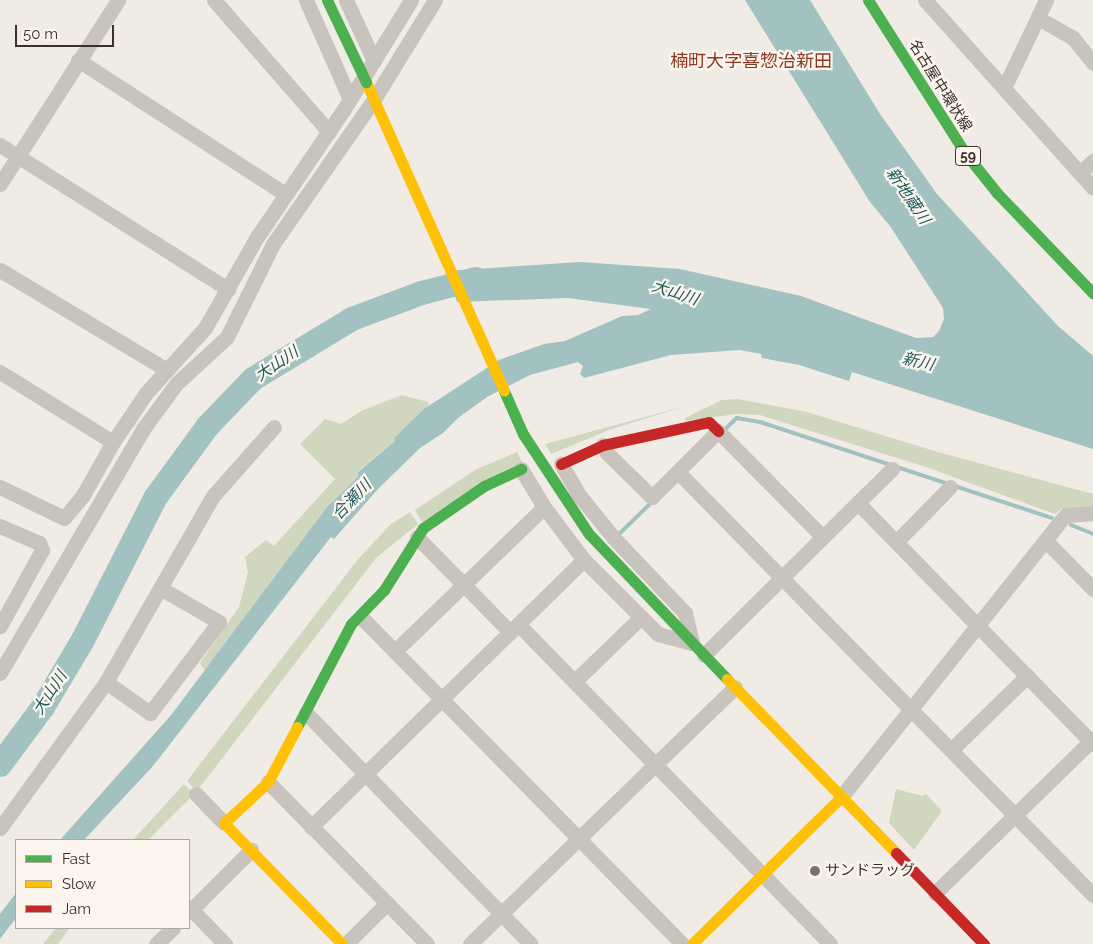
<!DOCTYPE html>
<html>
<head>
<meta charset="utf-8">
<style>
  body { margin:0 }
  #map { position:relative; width:1093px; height:944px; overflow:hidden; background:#f0ebe5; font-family:Raleway,"Noto Sans JP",sans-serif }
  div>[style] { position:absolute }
  .green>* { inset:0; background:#d1d6bf }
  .water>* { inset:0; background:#a1c2c1 }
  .stream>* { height:4px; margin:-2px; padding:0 2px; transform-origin:2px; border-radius:2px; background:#a1c2c1 }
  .river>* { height:24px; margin:-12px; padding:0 12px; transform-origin:12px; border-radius:12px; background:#a1c2c1 }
  .street>* { height:15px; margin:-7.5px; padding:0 7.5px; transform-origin:7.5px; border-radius:7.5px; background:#c9c3be }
  .fast>* { height:11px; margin:-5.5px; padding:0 5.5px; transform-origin:5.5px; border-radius:5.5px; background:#4caf50 }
  .slow>* { height:11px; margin:-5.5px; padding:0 5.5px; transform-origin:5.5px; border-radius:5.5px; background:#ffc107 }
  .jam>* { height:11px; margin:-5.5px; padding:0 5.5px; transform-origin:5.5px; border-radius:5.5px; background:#c62828 }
  .fast-bridge>* { height:11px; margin:-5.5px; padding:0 5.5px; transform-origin:5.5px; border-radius:5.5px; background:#4caf50 }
  .dots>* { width:14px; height:14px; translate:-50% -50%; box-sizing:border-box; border:2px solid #fbf5ee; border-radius:50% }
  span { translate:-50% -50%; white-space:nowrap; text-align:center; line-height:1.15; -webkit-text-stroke:4.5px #fbf5ee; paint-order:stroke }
  .shield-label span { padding:1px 4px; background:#fbf5ee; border:1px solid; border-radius:4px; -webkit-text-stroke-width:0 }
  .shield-label { font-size:14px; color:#3b302b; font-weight:700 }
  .street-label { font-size:15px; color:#3b302b }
  .poi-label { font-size:15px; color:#3b302b }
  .left { translate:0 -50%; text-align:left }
  .water-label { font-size:16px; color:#1f5a5e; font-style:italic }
  .quarter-label { font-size:18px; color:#8c3b22 }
  .legend { position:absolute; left:15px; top:839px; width:175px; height:90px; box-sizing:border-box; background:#fbf5ee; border:1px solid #aea6a0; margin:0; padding:6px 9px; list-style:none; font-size:15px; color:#3b302b }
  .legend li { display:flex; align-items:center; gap:10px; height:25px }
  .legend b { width:25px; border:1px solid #aea6a0 }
  .scale { position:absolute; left:15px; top:25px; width:99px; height:22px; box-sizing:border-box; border:2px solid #3b302b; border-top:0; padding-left:6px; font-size:15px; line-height:18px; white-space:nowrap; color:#3b302b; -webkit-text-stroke:4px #fbf5ee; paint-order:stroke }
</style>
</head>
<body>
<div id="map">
  <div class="green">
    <div style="clip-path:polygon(402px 395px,428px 402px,429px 405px,394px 438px,395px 441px,358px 471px,358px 477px,327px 507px,205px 671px,200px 663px,239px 607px,248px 572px,245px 557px,266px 540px,274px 546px,335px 479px,300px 444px,325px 419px,341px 424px,363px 410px)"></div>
    <div style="clip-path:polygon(738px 399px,807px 412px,938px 452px,1093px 494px,1093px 507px,1061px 509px,1055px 514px,926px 467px,760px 415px,737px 414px,685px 421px,685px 418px,722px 400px)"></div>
    <div style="clip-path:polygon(686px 406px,609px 430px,551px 454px,545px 444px)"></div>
    <div style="clip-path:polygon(517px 452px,524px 466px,422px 522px,415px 510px,475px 470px)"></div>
    <div style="clip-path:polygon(410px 512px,418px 524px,376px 558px,197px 791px,187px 781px,359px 558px,391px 524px)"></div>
    <div style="clip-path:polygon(184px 784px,194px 794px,148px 840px,133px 840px)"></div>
    <div style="clip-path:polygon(896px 789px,922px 796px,926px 794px,942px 811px,914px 850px,889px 823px)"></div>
    <div style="clip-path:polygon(56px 928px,70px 928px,58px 944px,43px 944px)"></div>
  </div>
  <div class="water">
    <div style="clip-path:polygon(745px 0,810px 0,880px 114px,937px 194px,1058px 326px,1093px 356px,1093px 449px,852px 372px,849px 381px,799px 365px,762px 358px,761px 354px,740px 350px,671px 355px,584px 378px,580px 374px,583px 366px,578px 362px,530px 375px,487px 397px,458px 418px,443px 433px,420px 448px,378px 489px,334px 539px,331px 537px,153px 766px,84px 840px,60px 840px,172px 714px,327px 507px,358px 477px,358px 472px,395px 441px,394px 438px,424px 409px,499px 360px,544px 344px,565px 341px,622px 316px,638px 315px,651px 309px,568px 298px,457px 302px,446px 271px,580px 262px,680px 269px,801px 296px,916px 338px,933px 337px,939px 331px,944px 319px,943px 308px,890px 226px,870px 202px)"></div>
    <div style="clip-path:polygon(16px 893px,16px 918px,0 939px,0 914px)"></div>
  </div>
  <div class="stream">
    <div style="left:724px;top:430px;width:18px;rotate:-43deg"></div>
    <div style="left:737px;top:418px;width:23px;rotate:10deg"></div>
    <div style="left:760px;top:422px;width:307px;rotate:18.2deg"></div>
    <div style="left:1071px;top:525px;width:24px;rotate:22deg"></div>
    <div style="left:619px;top:534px;width:46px;rotate:-44.1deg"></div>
  </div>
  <div class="river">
    <div style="left:0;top:765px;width:72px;rotate:-53.4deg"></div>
    <div style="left:43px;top:707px;width:78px;rotate:-59.2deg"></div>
    <div style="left:83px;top:640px;width:161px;rotate:-63deg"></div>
    <div style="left:156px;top:497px;width:87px;rotate:-53.9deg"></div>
    <div style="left:207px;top:427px;width:66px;rotate:-46.2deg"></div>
    <div style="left:253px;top:379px;width:116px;rotate:-31.2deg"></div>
    <div style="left:352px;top:319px;width:75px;rotate:-20.4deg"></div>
    <div style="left:422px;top:293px;width:56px;rotate:-14.5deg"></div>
  </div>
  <div class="street">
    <div style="left:214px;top:0;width:175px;rotate:48.9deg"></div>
    <div style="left:306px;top:0;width:106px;rotate:66.1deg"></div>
    <div style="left:346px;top:0;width:67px;rotate:65.3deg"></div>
    <div style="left:925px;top:0;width:252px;rotate:48.2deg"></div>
    <div style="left:1038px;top:18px;width:40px;rotate:29.7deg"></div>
    <div style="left:1073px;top:38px;width:32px;rotate:51deg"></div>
    <div style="left:78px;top:60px;width:247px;rotate:32.9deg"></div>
    <div style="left:1004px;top:88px;width:98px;rotate:-64.5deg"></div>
    <div style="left:0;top:145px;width:270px;rotate:32.3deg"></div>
    <div style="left:1080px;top:173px;width:18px;rotate:-43deg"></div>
    <div style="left:0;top:184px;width:219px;rotate:-57.3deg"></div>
    <div style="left:0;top:270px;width:195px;rotate:30.9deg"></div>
    <div style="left:0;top:372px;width:133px;rotate:31.8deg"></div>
    <div style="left:603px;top:445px;width:9px;rotate:63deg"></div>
    <div style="left:607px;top:453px;width:63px;rotate:44.4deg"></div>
    <div style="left:652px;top:497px;width:93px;rotate:-45deg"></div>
    <div style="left:718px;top:431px;width:149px;rotate:45.3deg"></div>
    <div style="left:823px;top:537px;width:97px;rotate:-44.6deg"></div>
    <div style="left:521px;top:469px;width:44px;rotate:58.8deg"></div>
    <div style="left:544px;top:507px;width:66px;rotate:53deg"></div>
    <div style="left:584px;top:560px;width:105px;rotate:45deg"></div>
    <div style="left:658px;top:634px;width:35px;rotate:15deg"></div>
    <div style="left:692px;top:643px;width:31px;rotate:-103deg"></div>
    <div style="left:685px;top:613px;width:105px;rotate:-133.5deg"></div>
    <div style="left:613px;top:537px;width:54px;rotate:-129deg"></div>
    <div style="left:579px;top:495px;width:36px;rotate:-120deg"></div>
    <div style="left:678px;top:472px;width:593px;rotate:45.55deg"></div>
    <div style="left:0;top:487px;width:71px;rotate:25.8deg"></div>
    <div style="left:64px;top:518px;width:30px;rotate:-50deg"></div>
    <div style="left:83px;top:495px;width:61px;rotate:-60.5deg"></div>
    <div style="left:113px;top:442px;width:59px;rotate:-56deg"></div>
    <div style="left:146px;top:393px;width:88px;rotate:-47.8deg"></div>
    <div style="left:205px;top:328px;width:105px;rotate:-60.3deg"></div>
    <div style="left:257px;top:237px;width:155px;rotate:-55.8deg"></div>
    <div style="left:344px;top:109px;width:128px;rotate:-58.4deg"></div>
    <div style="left:858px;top:503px;width:337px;rotate:45.7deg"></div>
    <div style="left:0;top:526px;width:43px;rotate:23.6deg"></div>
    <div style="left:39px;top:543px;width:8px;rotate:67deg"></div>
    <div style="left:42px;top:550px;width:87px;rotate:118.9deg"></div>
    <div style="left:417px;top:537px;width:133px;rotate:45.6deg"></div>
    <div style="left:1045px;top:540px;width:69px;rotate:45.6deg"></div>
    <div style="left:896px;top:542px;width:77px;rotate:-45.5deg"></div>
    <div style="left:361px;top:617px;width:458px;rotate:45.5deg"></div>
    <div style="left:518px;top:624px;width:447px;rotate:45.7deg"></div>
    <div style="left:395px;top:651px;width:207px;rotate:-44deg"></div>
    <div style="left:704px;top:655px;width:168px;rotate:-44.8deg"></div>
    <div style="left:0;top:673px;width:283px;rotate:-59.6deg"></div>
    <div style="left:143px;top:429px;width:56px;rotate:-53.7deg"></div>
    <div style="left:176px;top:384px;width:69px;rotate:-42.7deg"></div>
    <div style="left:227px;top:337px;width:104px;rotate:-63.7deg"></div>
    <div style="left:273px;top:244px;width:177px;rotate:-55.1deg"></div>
    <div style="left:374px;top:99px;width:116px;rotate:-58.4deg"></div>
    <div style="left:575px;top:681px;width:92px;rotate:-44.1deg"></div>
    <div style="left:106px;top:682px;width:54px;rotate:35.2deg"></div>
    <div style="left:150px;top:713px;width:114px;rotate:-52.8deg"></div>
    <div style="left:219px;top:622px;width:68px;rotate:-150deg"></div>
    <div style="left:306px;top:713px;width:322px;rotate:45.8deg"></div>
    <div style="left:952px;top:749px;width:105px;rotate:-44.2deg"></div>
    <div style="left:268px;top:782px;width:227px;rotate:45.5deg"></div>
    <div style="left:196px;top:794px;width:40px;rotate:46deg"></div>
    <div style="left:841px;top:797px;width:347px;rotate:-51.5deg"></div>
    <div style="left:1057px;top:525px;width:13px;rotate:-48deg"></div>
    <div style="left:1066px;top:515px;width:27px;rotate:-4deg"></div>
    <div style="left:311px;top:827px;width:382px;rotate:-44.4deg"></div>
    <div style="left:0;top:828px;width:180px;rotate:-54deg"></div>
    <div style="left:106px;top:682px;width:215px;rotate:-60.1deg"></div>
    <div style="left:213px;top:496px;width:92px;rotate:-48.5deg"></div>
    <div style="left:935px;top:893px;width:221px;rotate:-44.3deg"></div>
    <div style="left:191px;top:909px;width:49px;rotate:45.8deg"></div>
    <div style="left:189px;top:912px;width:88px;rotate:-45deg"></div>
    <div style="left:156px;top:944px;width:23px;rotate:-43deg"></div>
    <div style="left:346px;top:944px;width:58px;rotate:-45deg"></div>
    <div style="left:470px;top:944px;width:369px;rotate:-44.1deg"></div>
  </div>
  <div class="fast">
    <div style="left:868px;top:0;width:181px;rotate:57.6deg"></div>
    <div style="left:965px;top:153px;width:51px;rotate:51.3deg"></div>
    <div style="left:997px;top:193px;width:139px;rotate:46.2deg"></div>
    <div style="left:504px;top:391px;width:47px;rotate:66.2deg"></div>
    <div style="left:523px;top:434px;width:120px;rotate:56.6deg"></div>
    <div style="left:589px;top:534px;width:200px;rotate:46.4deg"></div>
    <div style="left:297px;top:727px;width:116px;rotate:-62.3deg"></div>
    <div style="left:351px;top:624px;width:47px;rotate:-45.9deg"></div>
    <div style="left:384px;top:590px;width:73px;rotate:-57.8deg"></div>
    <div style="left:423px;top:528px;width:74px;rotate:-34.5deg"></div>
    <div style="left:484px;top:486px;width:41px;rotate:-24.7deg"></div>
  </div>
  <div class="slow">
    <div style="left:366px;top:82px;width:338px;rotate:65.9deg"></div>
    <div style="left:727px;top:679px;width:243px;rotate:45.8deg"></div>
    <div style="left:297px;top:727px;width:62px;rotate:117.8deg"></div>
    <div style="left:268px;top:782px;width:60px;rotate:137deg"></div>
    <div style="left:224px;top:823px;width:169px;rotate:45.7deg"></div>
    <div style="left:692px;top:944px;width:209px;rotate:-44.6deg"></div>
  </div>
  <div class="jam">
    <div style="left:561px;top:464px;width:46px;rotate:-24.3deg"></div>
    <div style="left:603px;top:445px;width:108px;rotate:-12.2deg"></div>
    <div style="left:709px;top:422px;width:13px;rotate:45deg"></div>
    <div style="left:896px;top:853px;width:127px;rotate:46deg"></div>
  </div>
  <div class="fast-bridge">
    <div style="left:327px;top:0;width:91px;rotate:64.6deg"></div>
  </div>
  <div class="dots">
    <div style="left:815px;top:871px;background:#7a716c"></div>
  </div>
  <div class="shield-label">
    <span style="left:968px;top:156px">59</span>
  </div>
  <div class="street-label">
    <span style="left:940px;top:86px;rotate:58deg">名古屋中環状線</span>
  </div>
  <div class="poi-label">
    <span class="left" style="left:825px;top:871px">サンドラッグ</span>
  </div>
  <div class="water-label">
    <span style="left:908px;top:196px;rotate:56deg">新地蔵川</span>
    <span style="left:675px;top:293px;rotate:18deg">大山川</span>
    <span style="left:918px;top:362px;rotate:13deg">新川</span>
    <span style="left:277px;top:364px;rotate:-34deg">大山川</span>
    <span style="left:352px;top:500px;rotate:-46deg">合瀬川</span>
    <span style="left:50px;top:693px;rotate:-57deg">大山川</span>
  </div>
  <div class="quarter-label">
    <span style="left:751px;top:61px">楠町大字喜惣治新田</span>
  </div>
  <ul class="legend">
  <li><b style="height:6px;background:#4caf50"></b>Fast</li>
  <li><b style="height:6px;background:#ffc107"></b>Slow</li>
  <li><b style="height:6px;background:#c62828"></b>Jam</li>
  </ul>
  <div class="scale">50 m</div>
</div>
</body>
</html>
